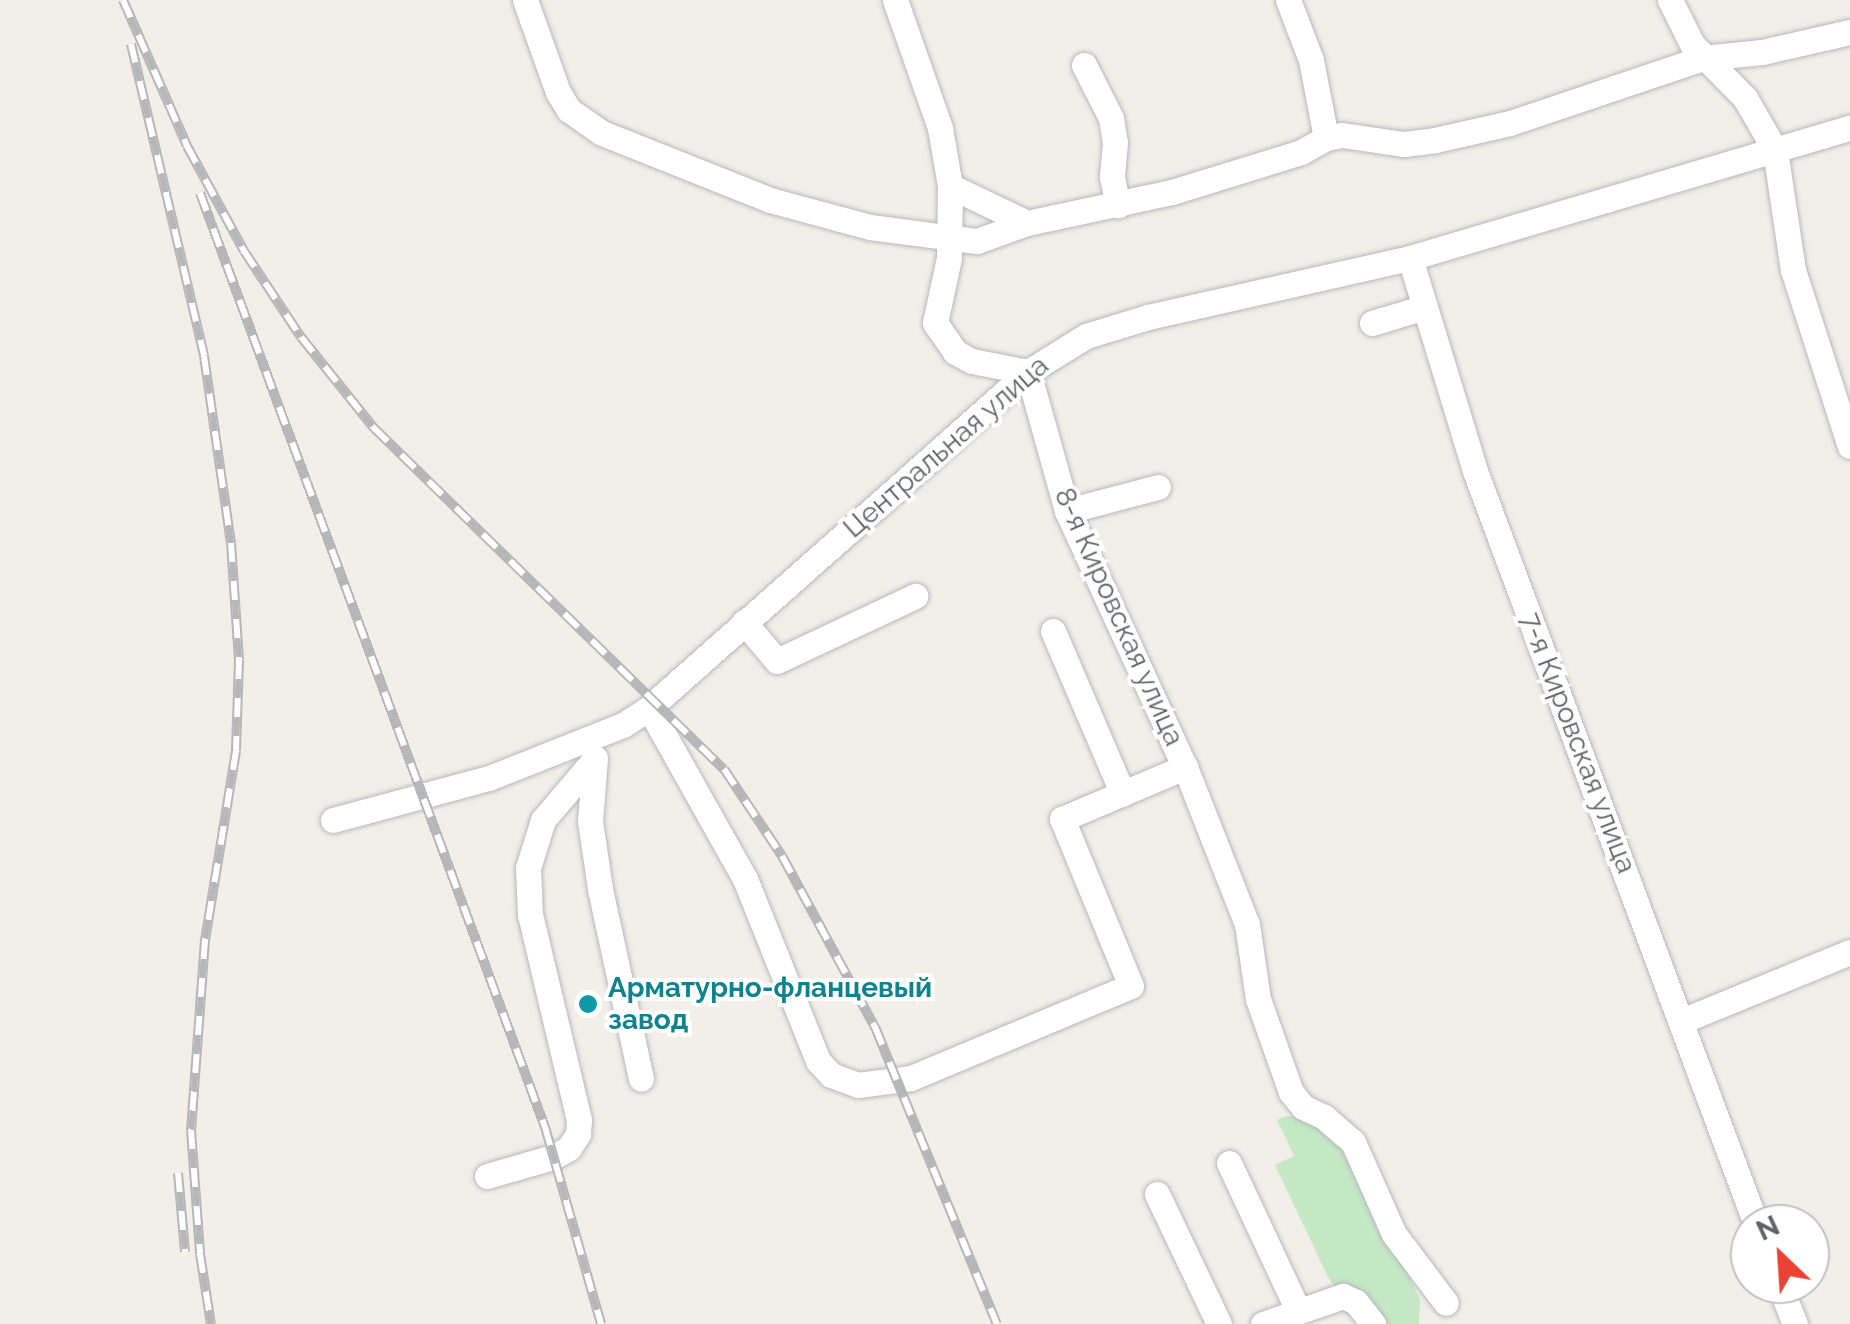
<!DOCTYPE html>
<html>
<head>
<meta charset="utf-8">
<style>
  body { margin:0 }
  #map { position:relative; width:1850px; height:1324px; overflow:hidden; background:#f1efe8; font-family:Raleway,sans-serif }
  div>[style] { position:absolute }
  .green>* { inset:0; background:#c5e8c5 }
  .roads { filter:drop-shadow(0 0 2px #b5b8bc) drop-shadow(0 0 2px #b5b8bc) }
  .minor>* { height:25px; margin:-12.5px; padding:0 12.5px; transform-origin:12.5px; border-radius:12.5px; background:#fff }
  .rail>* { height:10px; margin-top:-5px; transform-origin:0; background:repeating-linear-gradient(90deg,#fff 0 19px,#b6b7b8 0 38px); box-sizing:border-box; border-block:2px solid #b6b7b8 }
  .dots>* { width:28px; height:28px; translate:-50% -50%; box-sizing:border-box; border:5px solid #fff; border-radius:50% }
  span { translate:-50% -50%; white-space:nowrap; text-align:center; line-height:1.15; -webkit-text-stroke:8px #fff; paint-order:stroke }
  .street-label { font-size:28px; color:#5f6368 }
  .culture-label { font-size:28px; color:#0d838f; font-weight:700 }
  .left { translate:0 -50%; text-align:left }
  .north { position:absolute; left:1730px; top:1204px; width:100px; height:100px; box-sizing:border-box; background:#fff; border:2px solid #bfc1c3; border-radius:50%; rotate:335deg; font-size:28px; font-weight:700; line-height:40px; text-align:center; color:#5f6368 }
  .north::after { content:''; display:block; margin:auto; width:35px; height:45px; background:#ea4335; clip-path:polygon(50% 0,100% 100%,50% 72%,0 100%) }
</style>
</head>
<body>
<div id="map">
  <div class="green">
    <div style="clip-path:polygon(1286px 1116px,1309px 1118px,1353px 1155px,1420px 1300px,1419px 1324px,1358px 1324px,1327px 1275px,1275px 1165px,1294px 1156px,1277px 1120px)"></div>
  </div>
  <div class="roads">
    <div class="minor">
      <div style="left:525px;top:0;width:98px;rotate:70.3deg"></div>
      <div style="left:558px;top:92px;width:21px;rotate:59deg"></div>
      <div style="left:569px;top:110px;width:40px;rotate:34.9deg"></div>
      <div style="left:602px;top:133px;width:181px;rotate:21.7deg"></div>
      <div style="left:770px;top:200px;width:104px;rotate:15.1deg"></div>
      <div style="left:870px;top:227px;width:108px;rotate:7.5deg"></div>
      <div style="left:977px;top:241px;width:53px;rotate:-19.8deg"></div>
      <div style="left:1027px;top:223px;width:148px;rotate:-12.1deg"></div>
      <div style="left:1172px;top:192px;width:135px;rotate:-17.2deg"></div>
      <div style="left:1301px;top:152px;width:29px;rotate:-29deg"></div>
      <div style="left:1326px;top:138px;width:16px;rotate:-11deg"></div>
      <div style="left:1342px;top:135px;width:63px;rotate:8.3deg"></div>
      <div style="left:1404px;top:144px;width:31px;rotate:-7deg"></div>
      <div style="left:1435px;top:140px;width:77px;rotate:-12.8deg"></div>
      <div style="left:1510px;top:123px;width:204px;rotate:-18.6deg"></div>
      <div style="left:1703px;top:58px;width:59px;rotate:-5.8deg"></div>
      <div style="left:1762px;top:52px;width:90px;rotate:-12.8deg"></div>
      <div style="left:895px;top:0;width:136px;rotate:70.6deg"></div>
      <div style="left:940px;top:128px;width:59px;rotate:80.2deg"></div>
      <div style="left:950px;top:186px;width:85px;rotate:25.7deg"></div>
      <div style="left:1288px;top:0;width:64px;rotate:69deg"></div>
      <div style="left:1311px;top:60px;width:79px;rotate:79.1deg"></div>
      <div style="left:1670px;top:0;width:49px;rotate:63.4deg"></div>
      <div style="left:1692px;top:44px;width:76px;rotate:45.5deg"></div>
      <div style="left:1745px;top:98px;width:60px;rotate:60deg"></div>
      <div style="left:1775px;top:150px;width:121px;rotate:81.5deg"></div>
      <div style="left:1793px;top:270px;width:185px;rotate:72.1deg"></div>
      <div style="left:1084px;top:65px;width:59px;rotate:63deg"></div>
      <div style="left:1111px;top:118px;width:24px;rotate:81deg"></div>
      <div style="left:1115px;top:142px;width:35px;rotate:95deg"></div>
      <div style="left:1112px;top:177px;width:29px;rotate:78deg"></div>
      <div style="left:950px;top:186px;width:72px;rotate:90.8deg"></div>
      <div style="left:949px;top:258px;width:66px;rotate:102.2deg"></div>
      <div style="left:935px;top:323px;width:35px;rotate:55deg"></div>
      <div style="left:955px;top:352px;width:19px;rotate:28deg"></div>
      <div style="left:972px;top:361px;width:57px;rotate:11.1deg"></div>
      <div style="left:1028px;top:372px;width:144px;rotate:74.3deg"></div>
      <div style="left:1067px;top:511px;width:282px;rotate:65.3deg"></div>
      <div style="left:1185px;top:767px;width:169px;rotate:68.5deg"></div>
      <div style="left:1247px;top:924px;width:76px;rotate:81.7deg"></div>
      <div style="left:1258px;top:999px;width:99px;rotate:70.5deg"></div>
      <div style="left:1291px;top:1092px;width:19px;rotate:51deg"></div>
      <div style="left:1303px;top:1107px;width:23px;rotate:25deg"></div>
      <div style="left:1324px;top:1117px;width:38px;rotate:41deg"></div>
      <div style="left:1353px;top:1142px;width:101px;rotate:66deg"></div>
      <div style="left:1394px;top:1234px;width:86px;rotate:53deg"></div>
      <div style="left:1410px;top:258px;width:223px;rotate:73deg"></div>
      <div style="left:1475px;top:471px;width:804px;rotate:69.54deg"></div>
      <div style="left:1372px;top:323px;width:55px;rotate:-16.8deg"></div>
      <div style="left:1067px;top:511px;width:94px;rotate:-14.8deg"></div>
      <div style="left:744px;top:622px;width:51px;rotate:49.8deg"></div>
      <div style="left:777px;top:661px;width:153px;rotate:-25.2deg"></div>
      <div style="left:1053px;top:631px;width:177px;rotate:66.8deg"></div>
      <div style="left:649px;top:708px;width:196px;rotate:60.7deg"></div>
      <div style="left:745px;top:879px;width:196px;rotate:68.1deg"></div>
      <div style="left:818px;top:1061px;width:19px;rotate:47deg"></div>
      <div style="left:831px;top:1075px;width:29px;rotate:20deg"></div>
      <div style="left:858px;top:1085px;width:53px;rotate:-7.5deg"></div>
      <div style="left:911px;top:1078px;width:238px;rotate:-22.7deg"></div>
      <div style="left:1131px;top:986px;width:181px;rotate:-112.4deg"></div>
      <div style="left:1062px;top:819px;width:134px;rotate:-22.9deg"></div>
      <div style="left:595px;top:758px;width:63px;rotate:94.5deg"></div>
      <div style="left:590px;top:821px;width:69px;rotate:81.6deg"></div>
      <div style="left:600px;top:889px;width:194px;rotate:77.8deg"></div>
      <div style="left:333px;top:820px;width:162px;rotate:-15.1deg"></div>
      <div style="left:489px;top:778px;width:144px;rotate:-21.6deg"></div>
      <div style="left:623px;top:725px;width:31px;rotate:-33deg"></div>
      <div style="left:649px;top:708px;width:506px;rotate:-41.56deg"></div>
      <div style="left:1028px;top:372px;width:68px;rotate:-31.8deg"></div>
      <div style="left:1086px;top:336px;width:65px;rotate:-17deg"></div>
      <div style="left:1148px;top:317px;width:269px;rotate:-12.7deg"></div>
      <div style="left:1410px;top:258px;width:459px;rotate:-16.5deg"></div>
      <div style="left:1684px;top:1020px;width:179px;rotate:-22.3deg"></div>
      <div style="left:1229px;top:1163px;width:162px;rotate:64.9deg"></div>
      <div style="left:487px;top:1176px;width:69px;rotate:-16.1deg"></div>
      <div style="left:553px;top:1157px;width:18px;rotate:-29deg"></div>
      <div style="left:569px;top:1148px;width:17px;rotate:-57deg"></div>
      <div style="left:578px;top:1134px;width:14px;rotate:-86deg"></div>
      <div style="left:579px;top:1120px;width:211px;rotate:-103.4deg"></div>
      <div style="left:530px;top:915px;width:47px;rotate:-92.4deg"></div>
      <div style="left:528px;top:868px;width:50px;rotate:-72.6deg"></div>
      <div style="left:543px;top:820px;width:77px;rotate:-49.7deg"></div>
      <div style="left:1157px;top:1194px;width:144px;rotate:64.5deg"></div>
      <div style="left:1779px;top:1284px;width:43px;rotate:68.2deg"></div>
      <div style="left:1263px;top:1324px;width:85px;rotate:-19.3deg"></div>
      <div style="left:1343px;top:1296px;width:14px;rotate:25deg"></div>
      <div style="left:1356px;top:1302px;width:28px;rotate:52deg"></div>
    </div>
  </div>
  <div class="rail">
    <div style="left:123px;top:0;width:159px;rotate:66.3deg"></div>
    <div style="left:187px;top:146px;width:119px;rotate:61.5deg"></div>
    <div style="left:244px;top:251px;width:103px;rotate:56.5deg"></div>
    <div style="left:301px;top:337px;width:117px;rotate:51.3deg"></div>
    <div style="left:374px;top:428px;width:489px;rotate:44.3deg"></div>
    <div style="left:724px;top:769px;width:105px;rotate:56.3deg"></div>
    <div style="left:782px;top:856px;width:195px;rotate:61.5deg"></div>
    <div style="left:875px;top:1027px;width:321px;rotate:67.7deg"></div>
    <div style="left:131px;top:44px;width:320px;rotate:76.8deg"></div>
    <div style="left:204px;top:356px;width:189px;rotate:81.8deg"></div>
    <div style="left:231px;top:543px;width:117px;rotate:86.1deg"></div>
    <div style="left:239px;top:660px;width:91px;rotate:91.9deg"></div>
    <div style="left:236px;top:751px;width:192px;rotate:99.3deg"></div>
    <div style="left:205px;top:940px;width:191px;rotate:94.2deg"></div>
    <div style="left:191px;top:1130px;width:124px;rotate:85.8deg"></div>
    <div style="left:200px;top:1254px;width:71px;rotate:81.1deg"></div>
    <div style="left:200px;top:193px;width:996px;rotate:69.73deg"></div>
    <div style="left:545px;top:1127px;width:205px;rotate:74.1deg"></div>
    <div style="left:178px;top:1173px;width:79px;rotate:84.9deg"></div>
  </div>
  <div class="dots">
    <div style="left:588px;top:1004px;background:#0f9aa8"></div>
  </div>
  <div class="street-label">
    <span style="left:946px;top:447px;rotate:-41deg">Центральная улица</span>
    <span style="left:1119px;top:617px;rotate:66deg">8-я Кировская улица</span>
    <span style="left:1578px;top:743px;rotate:69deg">7-я Кировская улица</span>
  </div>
  <div class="culture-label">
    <span class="left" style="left:608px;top:1004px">Арматурно-фланцевый<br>завод</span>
  </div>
  <div class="north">N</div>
</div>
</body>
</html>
